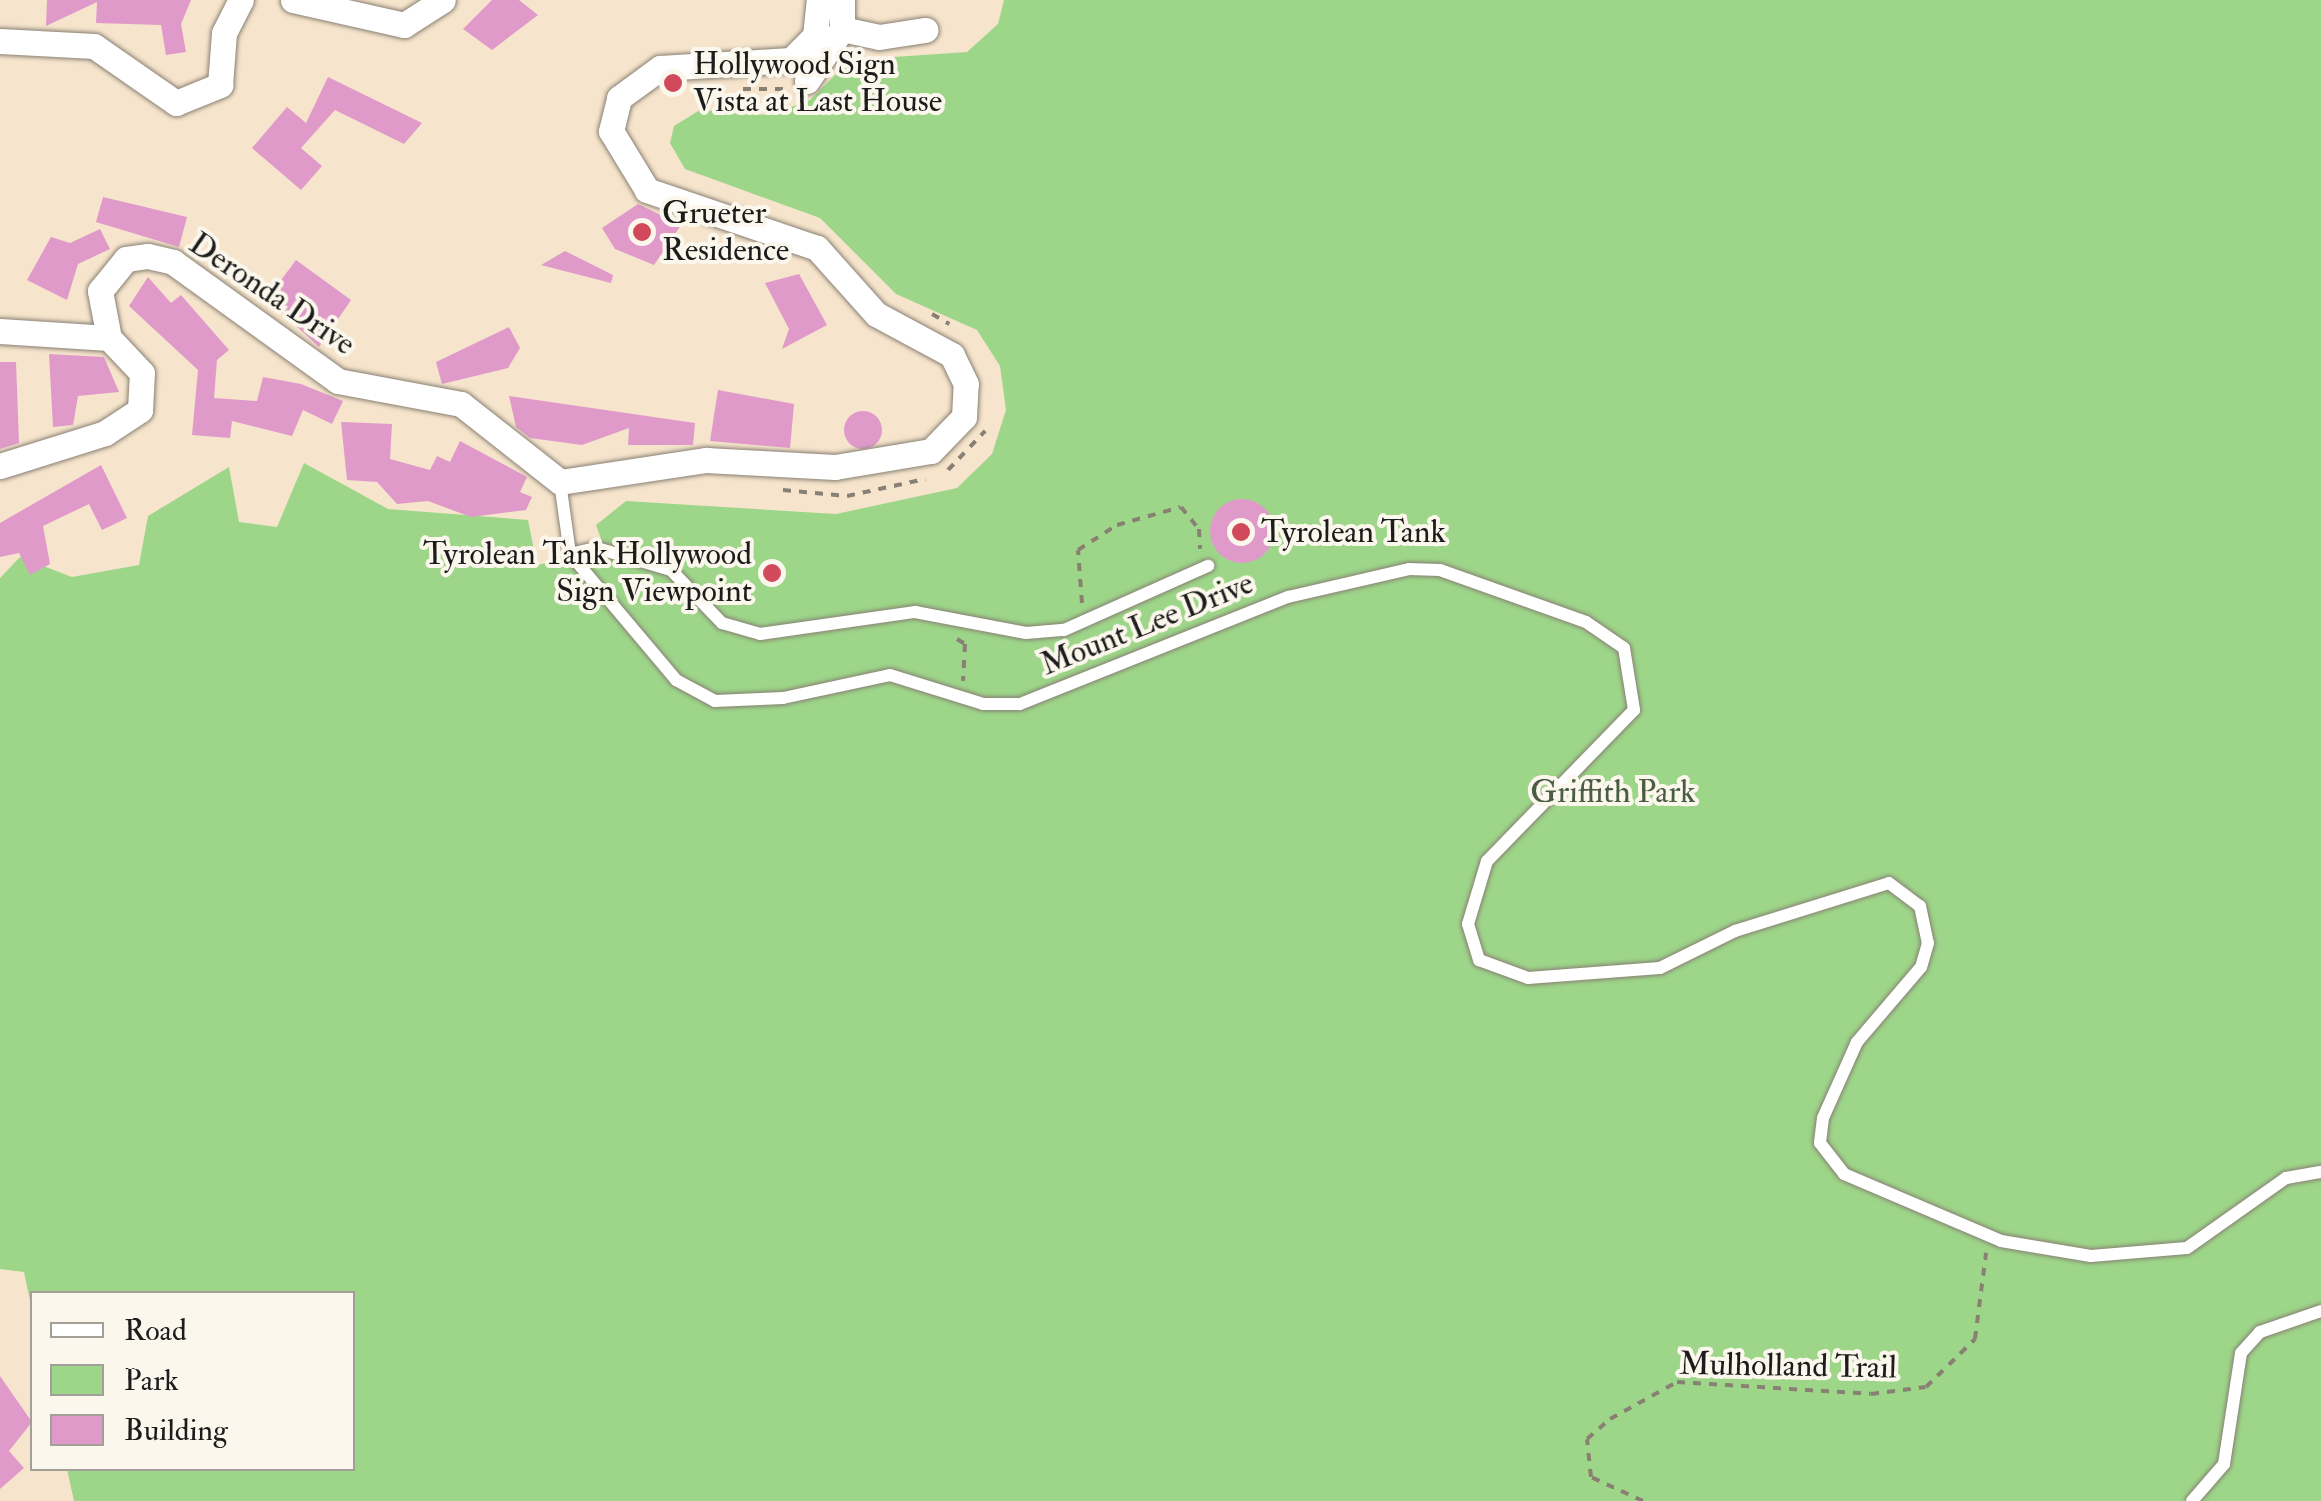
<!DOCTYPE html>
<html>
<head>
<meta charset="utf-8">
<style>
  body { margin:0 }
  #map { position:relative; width:2321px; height:1501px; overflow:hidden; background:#f6e4cc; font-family:"IM FELL Double Pica",serif }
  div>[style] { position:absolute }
  .green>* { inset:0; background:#9dd689 }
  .building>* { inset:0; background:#e09aca }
  .round { border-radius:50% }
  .path>* { height:4px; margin-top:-2px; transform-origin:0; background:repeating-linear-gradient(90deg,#898074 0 8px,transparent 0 16px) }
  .roads { filter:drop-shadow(0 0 2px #898074) drop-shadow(0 0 2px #898074) }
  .service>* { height:12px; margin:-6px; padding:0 6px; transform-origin:6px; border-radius:6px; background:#fff }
  .minor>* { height:25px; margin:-12.5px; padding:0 12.5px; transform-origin:12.5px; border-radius:12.5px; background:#fff }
  .dots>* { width:28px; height:28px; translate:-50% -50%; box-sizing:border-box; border:5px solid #fbf7ec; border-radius:50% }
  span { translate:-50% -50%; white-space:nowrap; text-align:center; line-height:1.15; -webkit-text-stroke:8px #fbf7ec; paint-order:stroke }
  .poi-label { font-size:32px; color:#1c1c1c }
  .left { translate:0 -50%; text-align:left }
  .right { translate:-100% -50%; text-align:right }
  .street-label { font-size:32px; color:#1c1c1c }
  .park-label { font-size:32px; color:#495d42 }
  .legend { position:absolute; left:30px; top:1291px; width:325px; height:180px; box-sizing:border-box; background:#fbf7ec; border:2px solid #a29f99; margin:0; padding:12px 18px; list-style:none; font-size:30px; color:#1c1c1c }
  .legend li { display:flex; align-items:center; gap:20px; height:50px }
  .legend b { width:50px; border:2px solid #a29f99 }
</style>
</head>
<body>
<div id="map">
  <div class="green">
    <div style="clip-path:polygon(1004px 0,2321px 0,2321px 1501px,74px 1501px,67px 1469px,352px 1468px,352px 1294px,32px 1294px,32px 1310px,24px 1272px,0 1269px,0 578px,20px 557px,72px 577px,139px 565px,148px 516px,229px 467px,239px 522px,277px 527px,304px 463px,388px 509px,528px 520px,537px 565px,605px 550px,596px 525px,626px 501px,836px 514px,957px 488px,992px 454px,1006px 410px,1000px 366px,977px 330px,896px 294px,820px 218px,685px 169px,670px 143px,674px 126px,700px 110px,769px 115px,810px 100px,850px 60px,967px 52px,998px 24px)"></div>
  </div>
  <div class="building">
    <div style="clip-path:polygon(47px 0,191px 0,181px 24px,186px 52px,166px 55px,161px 25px,96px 23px,97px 2px,46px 26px)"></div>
    <div style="clip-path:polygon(492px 0,519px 0,538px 15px,492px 50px,463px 29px)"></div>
    <div style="clip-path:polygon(328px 77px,422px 123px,404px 144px,335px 110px,301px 148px,322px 166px,301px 190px,252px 148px,287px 107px,306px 123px)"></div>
    <div style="clip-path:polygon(103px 197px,187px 217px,179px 247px,96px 222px)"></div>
    <div style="clip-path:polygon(638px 204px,681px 225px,654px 265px,615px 249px,602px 228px)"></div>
    <div style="clip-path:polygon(100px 229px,110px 249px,78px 264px,67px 300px,27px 280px,51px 237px,70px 243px)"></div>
    <div style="clip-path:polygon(565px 251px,613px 275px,611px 283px,541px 265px)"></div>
    <div style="clip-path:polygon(296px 260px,351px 300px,319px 347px,267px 299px)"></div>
    <div style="clip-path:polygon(799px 274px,827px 325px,782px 349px,789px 329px,765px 283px)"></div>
    <div style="clip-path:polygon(148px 277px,171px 303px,181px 295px,229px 350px,217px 360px,214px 398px,257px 401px,263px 377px,301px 384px,343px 401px,332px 424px,303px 410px,292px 436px,232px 421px,230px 438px,192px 435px,198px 370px,129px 306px)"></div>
    <div style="clip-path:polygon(509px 327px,520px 348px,508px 368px,442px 384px,436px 362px)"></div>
    <div style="clip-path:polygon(49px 354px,104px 357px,119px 392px,78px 396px,73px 425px,53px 427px)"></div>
    <div style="clip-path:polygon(0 362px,16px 362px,19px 443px,0 449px)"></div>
    <div style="clip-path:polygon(718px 390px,794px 404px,790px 448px,710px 441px)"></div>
    <div style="clip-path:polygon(509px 396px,695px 423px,693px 445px,628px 445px,629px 428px,582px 445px,530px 438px,516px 427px)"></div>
    <div class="round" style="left:844px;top:411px;width:38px;height:38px"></div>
    <div style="clip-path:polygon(341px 422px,392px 424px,390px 459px,430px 470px,437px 456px,450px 462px,460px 441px,527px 477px,520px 492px,532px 497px,526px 510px,471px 517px,428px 501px,397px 504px,377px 482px,347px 480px)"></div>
    <div style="clip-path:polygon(101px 465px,127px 518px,102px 530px,89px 504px,43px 526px,50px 564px,30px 575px,19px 553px,0 557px,0 523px)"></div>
    <div class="round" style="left:1210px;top:499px;width:64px;height:64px"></div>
    <div style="clip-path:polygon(0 1376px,32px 1422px,9px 1451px,24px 1468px,0 1489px)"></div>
  </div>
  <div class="path">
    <div style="left:743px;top:89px;width:40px"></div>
    <div style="left:932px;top:314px;width:20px;rotate:30deg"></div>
    <div style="left:948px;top:470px;width:54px;rotate:-46.5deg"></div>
    <div style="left:783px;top:490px;width:64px;rotate:5.4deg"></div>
    <div style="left:847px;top:496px;width:80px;rotate:-12.3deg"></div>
    <div style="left:1082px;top:603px;width:53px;rotate:-94.3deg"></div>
    <div style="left:1078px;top:550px;width:46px;rotate:-32.7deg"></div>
    <div style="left:1117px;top:525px;width:66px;rotate:-15.7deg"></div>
    <div style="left:1181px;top:507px;width:28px;rotate:51deg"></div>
    <div style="left:1199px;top:529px;width:20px;rotate:87deg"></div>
    <div style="left:957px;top:639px;width:9px;rotate:32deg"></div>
    <div style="left:965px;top:644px;width:37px;rotate:93deg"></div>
    <div style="left:1643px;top:1501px;width:57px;rotate:-155.2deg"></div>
    <div style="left:1591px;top:1477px;width:38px;rotate:-96deg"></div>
    <div style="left:1587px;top:1439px;width:30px;rotate:-41deg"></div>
    <div style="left:1610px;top:1419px;width:77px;rotate:-28.9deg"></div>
    <div style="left:1677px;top:1382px;width:194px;rotate:3.5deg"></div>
    <div style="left:1871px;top:1394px;width:55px;rotate:-7.3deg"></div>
    <div style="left:1926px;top:1387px;width:69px;rotate:-44.4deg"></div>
    <div style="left:1975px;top:1339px;width:87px;rotate:-82.7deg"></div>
  </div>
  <div class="roads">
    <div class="service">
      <div style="left:560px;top:482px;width:73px;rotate:82.1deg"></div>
      <div style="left:570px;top:554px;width:165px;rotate:49.9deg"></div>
      <div style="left:676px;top:680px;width:44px;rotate:28.3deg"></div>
      <div style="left:715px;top:701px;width:68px;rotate:-2.5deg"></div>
      <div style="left:783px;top:698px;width:109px;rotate:-12.1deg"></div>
      <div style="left:890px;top:675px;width:97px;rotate:17.3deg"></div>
      <div style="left:983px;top:704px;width:37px"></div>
      <div style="left:1020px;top:704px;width:289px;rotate:-21.8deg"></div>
      <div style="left:1288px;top:597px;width:124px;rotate:-13deg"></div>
      <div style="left:1409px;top:569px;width:31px;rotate:2deg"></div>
      <div style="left:1440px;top:570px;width:155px;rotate:19.6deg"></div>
      <div style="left:1586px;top:622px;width:46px;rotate:34.4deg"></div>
      <div style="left:1624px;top:648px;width:63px;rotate:80.8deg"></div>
      <div style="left:1634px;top:710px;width:211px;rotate:134.2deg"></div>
      <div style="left:1487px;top:861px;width:66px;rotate:106.8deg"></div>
      <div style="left:1468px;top:924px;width:38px;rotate:73deg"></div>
      <div style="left:1479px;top:960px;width:52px;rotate:20.2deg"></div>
      <div style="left:1528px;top:978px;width:132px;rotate:-4.3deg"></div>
      <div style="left:1660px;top:968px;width:84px;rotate:-26.3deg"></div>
      <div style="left:1735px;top:931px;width:161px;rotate:-17.3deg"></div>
      <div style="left:1889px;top:883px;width:39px;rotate:37deg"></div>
      <div style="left:1920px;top:906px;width:38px;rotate:78deg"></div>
      <div style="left:1928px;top:943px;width:25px;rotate:106deg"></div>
      <div style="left:1921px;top:967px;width:99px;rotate:130.5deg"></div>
      <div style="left:1857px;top:1042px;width:83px;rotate:114.1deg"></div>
      <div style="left:1823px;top:1118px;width:25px;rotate:97deg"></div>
      <div style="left:1820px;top:1143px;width:39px;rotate:52deg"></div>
      <div style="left:1844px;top:1174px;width:171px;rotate:23.1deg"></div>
      <div style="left:2001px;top:1241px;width:91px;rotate:9.5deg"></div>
      <div style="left:2091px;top:1256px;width:96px;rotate:-4.8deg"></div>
      <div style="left:2187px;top:1248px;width:121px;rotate:-35.3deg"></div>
      <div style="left:2286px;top:1178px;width:36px;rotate:-10deg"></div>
      <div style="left:570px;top:554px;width:28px;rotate:-13deg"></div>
      <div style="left:597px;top:548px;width:77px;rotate:16.6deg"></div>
      <div style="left:671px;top:570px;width:74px;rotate:46.1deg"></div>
      <div style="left:722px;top:623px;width:40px;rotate:16deg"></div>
      <div style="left:760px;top:634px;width:157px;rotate:-8.1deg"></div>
      <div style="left:915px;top:612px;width:113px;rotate:10.7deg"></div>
      <div style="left:1026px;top:633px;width:38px;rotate:-5deg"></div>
      <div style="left:1064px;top:630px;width:158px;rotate:-24deg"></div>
      <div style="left:2192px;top:1501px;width:49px;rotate:-49.1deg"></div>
      <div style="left:2224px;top:1464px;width:112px;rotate:-81.3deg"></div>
      <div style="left:2241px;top:1353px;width:28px;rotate:-48deg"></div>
      <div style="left:2260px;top:1332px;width:65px;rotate:-19deg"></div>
    </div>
    <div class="minor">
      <div style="left:293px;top:0;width:114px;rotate:12.7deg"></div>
      <div style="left:404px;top:25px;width:46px;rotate:-32.7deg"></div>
      <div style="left:842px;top:29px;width:38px;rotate:12deg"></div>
      <div style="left:879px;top:37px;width:47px;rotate:-8.7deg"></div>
      <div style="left:0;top:41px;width:94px;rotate:3deg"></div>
      <div style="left:94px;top:46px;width:100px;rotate:34.8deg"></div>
      <div style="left:176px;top:103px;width:48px;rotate:-22.2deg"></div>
      <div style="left:220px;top:85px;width:52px;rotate:-85.6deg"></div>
      <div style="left:224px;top:33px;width:37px;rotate:-63deg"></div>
      <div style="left:807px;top:81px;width:63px;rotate:-56.1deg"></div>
      <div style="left:842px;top:29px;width:29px;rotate:-90deg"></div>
      <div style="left:0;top:331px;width:109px;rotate:3.7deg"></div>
      <div style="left:0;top:466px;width:110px;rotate:-17.4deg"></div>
      <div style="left:105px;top:433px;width:42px;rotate:-33.3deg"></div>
      <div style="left:140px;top:410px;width:37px;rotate:-87deg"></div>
      <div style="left:142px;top:373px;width:48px;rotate:-133.3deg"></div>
      <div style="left:109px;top:338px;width:48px;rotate:-100.8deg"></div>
      <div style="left:100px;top:291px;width:41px;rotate:-50.9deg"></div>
      <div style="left:126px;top:259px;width:22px;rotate:-8deg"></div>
      <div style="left:148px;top:256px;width:26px;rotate:13deg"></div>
      <div style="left:173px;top:262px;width:203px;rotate:35.8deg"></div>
      <div style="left:338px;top:381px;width:125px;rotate:10.6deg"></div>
      <div style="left:461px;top:404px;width:126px;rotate:38.2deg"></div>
      <div style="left:560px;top:482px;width:148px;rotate:-8.6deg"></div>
      <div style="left:706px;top:460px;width:129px;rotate:3.1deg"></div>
      <div style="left:835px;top:467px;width:97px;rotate:-9.5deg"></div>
      <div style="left:931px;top:451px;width:47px;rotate:-45.9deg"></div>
      <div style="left:964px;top:417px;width:33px;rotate:-87deg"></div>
      <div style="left:966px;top:384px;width:32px;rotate:-116deg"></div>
      <div style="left:952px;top:355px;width:86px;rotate:-151.7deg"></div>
      <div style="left:876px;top:314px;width:89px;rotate:-131.8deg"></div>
      <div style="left:817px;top:248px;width:180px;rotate:-161.2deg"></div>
      <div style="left:647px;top:190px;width:69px;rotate:-121.4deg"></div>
      <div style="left:611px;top:131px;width:34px;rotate:-76deg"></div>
      <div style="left:619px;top:98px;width:51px;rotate:-36.2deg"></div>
      <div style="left:660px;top:68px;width:131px;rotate:-3.5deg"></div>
      <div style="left:791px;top:60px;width:34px;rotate:-45deg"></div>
      <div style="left:815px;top:36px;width:36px;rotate:-84deg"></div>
    </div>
  </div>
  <div class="dots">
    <div style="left:673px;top:83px;background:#d1495b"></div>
    <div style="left:642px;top:232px;background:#d1495b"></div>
    <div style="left:1241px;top:532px;background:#d1495b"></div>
    <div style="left:772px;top:573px;background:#d1495b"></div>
  </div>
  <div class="poi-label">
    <span class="left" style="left:693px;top:83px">Hollywood Sign<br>Vista at Last House</span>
    <span class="left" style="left:662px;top:232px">Grueter<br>Residence</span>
    <span class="left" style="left:1261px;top:532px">Tyrolean Tank</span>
    <span class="right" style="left:752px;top:573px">Tyrolean Tank Hollywood<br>Sign Viewpoint</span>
  </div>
  <div class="street-label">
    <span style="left:272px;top:294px;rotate:34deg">Deronda Drive</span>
    <span style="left:1147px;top:624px;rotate:-22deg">Mount Lee Drive</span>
    <span style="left:1788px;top:1366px;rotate:1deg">Mulholland Trail</span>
  </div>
  <div class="park-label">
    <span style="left:1613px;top:792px">Griffith Park</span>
  </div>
  <ul class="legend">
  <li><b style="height:12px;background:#fff"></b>Road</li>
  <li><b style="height:28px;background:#9dd689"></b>Park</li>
  <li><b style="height:28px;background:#e09aca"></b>Building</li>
  </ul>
</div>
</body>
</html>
